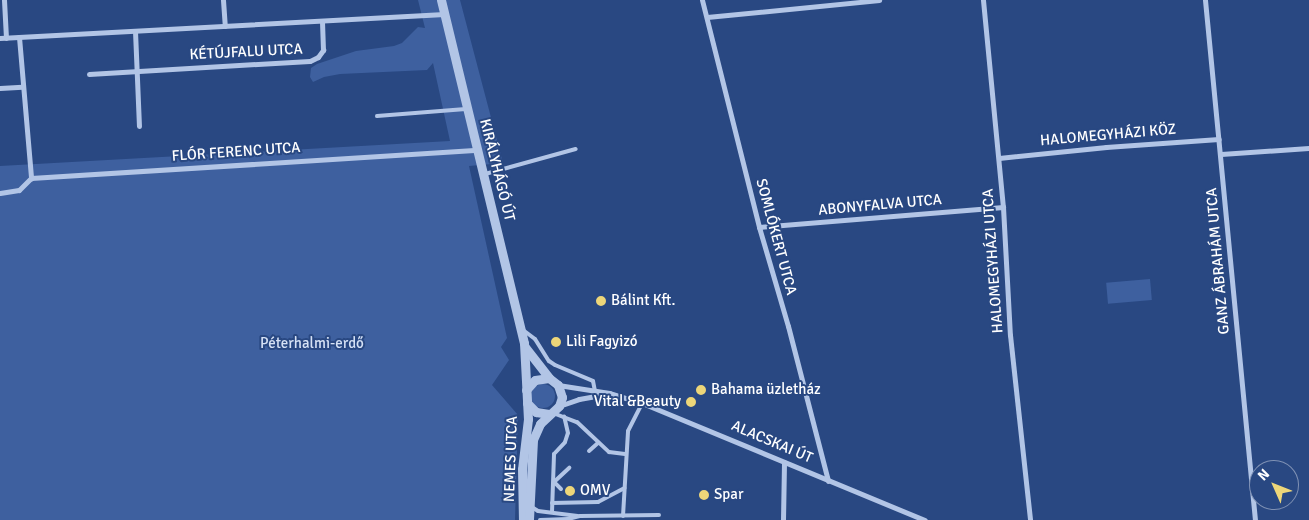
<!DOCTYPE html>
<html>
<head>
<meta charset="utf-8">
<style>
  body { margin:0 }
  #map { position:relative; width:1309px; height:520px; overflow:hidden; background:#294882; font-family:Signika,sans-serif }
  div>[style] { position:absolute }
  .green>* { inset:0; background:#3e609f; transform-origin:0 0 }
  .round { border-radius:50% }
  .service>* { height:4px; margin:-2px; padding:0 2px; transform-origin:2px; border-radius:2px; background:#b2c5e6 }
  .minor>* { height:5px; margin:-2.5px; padding:0 2.5px; transform-origin:2.5px; border-radius:2.5px; background:#b2c5e6 }
  .tertiary>* { height:9px; margin:-4.5px; padding:0 4.5px; transform-origin:4.5px; border-radius:4.5px; background:#b2c5e6 }
  .dots>* { width:14px; height:14px; translate:-50% -50%; box-sizing:border-box; border:2px solid #294882; border-radius:50% }
  span { translate:-50% -50%; white-space:nowrap; text-align:center; line-height:1.15; -webkit-text-stroke:4px #294882; paint-order:stroke }
  .street-label { font-size:15px; color:#fff }
  .poi-label { font-size:15px; color:#fff }
  .left { translate:0 -50%; text-align:left }
  .right { translate:-100% -50%; text-align:right }
  .park-label { font-size:15px; color:#d5e1f5 }
  .north { position:absolute; left:1249px; top:460px; width:50px; height:50px; box-sizing:border-box; background:#294882; border:1px solid #7f91b4; border-radius:50%; rotate:314deg; font-size:14px; font-weight:700; line-height:20px; text-align:center; color:#fff }
  .north::after { content:''; display:block; margin:auto; width:18px; height:22px; background:#edd679; clip-path:polygon(50% 0,100% 100%,50% 72%,0 100%) }
</style>
</head>
<body>
<div id="map">
  <div class="green">
    <div style="clip-path:polygon(418px 0,460px 0,503px 163px,469px 166px,507px 338px,501px 347px,509px 360px,492px 385px,518px 415px,515px 520px,0 520px,0 166px,450px 141px,433px 63px,427px 70px,340px 74px,324px 77px,313px 82px,310px 77px,311px 68px,317px 64px,356px 51px,394px 46px,402px 43px,418px 27px,425px 28px)"></div>
    <div style="left:1150px;top:279px;width:21px;height:44px;rotate:85deg"></div>
    <div class="round" style="left:531px;top:384px;width:24px;height:24px"></div>
  </div>
  <div class="service">
    <div style="left:377px;top:116px;width:89px;rotate:-4.5deg"></div>
    <div style="left:485px;top:174px;width:94px;rotate:-15.4deg"></div>
    <div style="left:523px;top:330px;width:15px;rotate:37deg"></div>
    <div style="left:535px;top:339px;width:26px;rotate:58deg"></div>
    <div style="left:549px;top:361px;width:7px;rotate:34deg"></div>
    <div style="left:555px;top:365px;width:41px;rotate:22.8deg"></div>
    <div style="left:593px;top:381px;width:10px;rotate:79deg"></div>
    <div style="left:553px;top:413px;width:26px;rotate:21deg"></div>
    <div style="left:577px;top:422px;width:44px;rotate:43.2deg"></div>
    <div style="left:609px;top:452px;width:16px;rotate:7deg"></div>
    <div style="left:589px;top:451px;width:12px;rotate:-42deg"></div>
    <div style="left:561px;top:489px;width:10px;rotate:-135deg"></div>
    <div style="left:554px;top:482px;width:21px;rotate:-43deg"></div>
    <div style="left:552px;top:503px;width:46px;rotate:-1.2deg"></div>
    <div style="left:598px;top:502px;width:30px;rotate:-28deg"></div>
    <div style="left:530px;top:506px;width:9px;rotate:32deg"></div>
    <div style="left:538px;top:511px;width:40px;rotate:7.1deg"></div>
    <div style="left:552px;top:512px;width:58px;rotate:-88deg"></div>
    <div style="left:554px;top:454px;width:16px;rotate:-47deg"></div>
    <div style="left:565px;top:442px;width:9px;rotate:-72deg"></div>
    <div style="left:568px;top:433px;width:17px;rotate:-103deg"></div>
    <div style="left:623px;top:516px;width:85px;rotate:-86.6deg"></div>
    <div style="left:628px;top:431px;width:31px;rotate:-63deg"></div>
    <div style="left:540px;top:520px;width:28px;rotate:-2deg"></div>
    <div style="left:568px;top:519px;width:12px;rotate:-14deg"></div>
    <div style="left:580px;top:516px;width:79px;rotate:-0.7deg"></div>
  </div>
  <div class="minor">
    <div style="left:4px;top:0;width:38px;rotate:87deg"></div>
    <div style="left:223px;top:0;width:26px;rotate:86deg"></div>
    <div style="left:702px;top:0;width:234px;rotate:75.9deg"></div>
    <div style="left:759px;top:227px;width:103px;rotate:73.7deg"></div>
    <div style="left:788px;top:326px;width:160px;rotate:75.5deg"></div>
    <div style="left:983px;top:0;width:208px;rotate:84.5deg"></div>
    <div style="left:1003px;top:207px;width:128px;rotate:86.9deg"></div>
    <div style="left:1010px;top:335px;width:186px;rotate:83.8deg"></div>
    <div style="left:1205px;top:0;width:522px;rotate:84.51deg"></div>
    <div style="left:707px;top:17px;width:173px;rotate:-5.6deg"></div>
    <div style="left:135px;top:31px;width:95px;rotate:87.6deg"></div>
    <div style="left:19px;top:37px;width:142px;rotate:85.1deg"></div>
    <div style="left:0;top:38px;width:445px;rotate:-3.1deg"></div>
    <div style="left:89px;top:74px;width:221px;rotate:-3.4deg"></div>
    <div style="left:310px;top:61px;width:9px;rotate:-27deg"></div>
    <div style="left:318px;top:57px;width:9px;rotate:-54deg"></div>
    <div style="left:323px;top:50px;width:29px;rotate:-92deg"></div>
    <div style="left:0;top:88px;width:22px;rotate:-3deg"></div>
    <div style="left:1221px;top:154px;width:88px;rotate:-3.9deg"></div>
    <div style="left:999px;top:158px;width:108px;rotate:-5.9deg"></div>
    <div style="left:1106px;top:147px;width:113px;rotate:-4deg"></div>
    <div style="left:0;top:193px;width:19px;rotate:-9deg"></div>
    <div style="left:19px;top:190px;width:17px;rotate:-45deg"></div>
    <div style="left:31px;top:178px;width:448px;rotate:-3.6deg"></div>
    <div style="left:759px;top:227px;width:245px;rotate:-4.7deg"></div>
    <div style="left:558px;top:385px;width:52px;rotate:8.9deg"></div>
    <div style="left:609px;top:393px;width:34px;rotate:17deg"></div>
    <div style="left:642px;top:403px;width:306px;rotate:22.5deg"></div>
    <div style="left:559px;top:406px;width:21px;rotate:-19deg"></div>
    <div style="left:579px;top:399px;width:27px;rotate:-10deg"></div>
    <div style="left:783px;top:520px;width:58px;rotate:-89deg"></div>
  </div>
  <div class="tertiary">
    <div style="left:441px;top:0;width:353px;rotate:76.4deg"></div>
    <div style="left:524px;top:343px;width:76px;rotate:87deg"></div>
    <div style="left:528px;top:419px;width:50px;rotate:96.8deg"></div>
    <div style="left:522px;top:469px;width:51px;rotate:88.9deg"></div>
    <div style="left:525px;top:347px;width:39px;rotate:52deg"></div>
    <div style="left:549px;top:378px;width:11px;rotate:38deg"></div>
    <div style="left:558px;top:385px;width:13px;rotate:72deg"></div>
    <div style="left:562px;top:397px;width:9px;rotate:108deg"></div>
    <div style="left:559px;top:406px;width:26px;rotate:137deg"></div>
    <div style="left:540px;top:424px;width:17px;rotate:114deg"></div>
    <div style="left:533px;top:440px;width:80px;rotate:92.9deg"></div>
    <div style="left:526px;top:390px;width:13px;rotate:-48deg"></div>
    <div style="left:535px;top:380px;width:14px;rotate:-8deg"></div>
    <div style="left:527px;top:403px;width:13px;rotate:45deg"></div>
    <div style="left:536px;top:412px;width:13px;rotate:9deg"></div>
  </div>
  <div class="dots">
    <div style="left:601px;top:301px;background:#edd679"></div>
    <div style="left:556px;top:342px;background:#edd679"></div>
    <div style="left:701px;top:390px;background:#edd679"></div>
    <div style="left:691px;top:402px;background:#edd679"></div>
    <div style="left:570px;top:491px;background:#edd679"></div>
    <div style="left:704px;top:495px;background:#edd679"></div>
  </div>
  <div class="street-label">
    <span style="left:246px;top:52px;rotate:-3deg">KÉTÚJFALU UTCA</span>
    <span style="left:1108px;top:135px;rotate:-5deg">HALOMEGYHÁZI KÖZ</span>
    <span style="left:236px;top:152px;rotate:-4deg">FLÓR FERENC UTCA</span>
    <span style="left:497px;top:170px;rotate:76deg">KIRÁLYHÁGÓ ÚT</span>
    <span style="left:880px;top:205px;rotate:-5deg">ABONYFALVA UTCA</span>
    <span style="left:776px;top:237px;rotate:75deg">SOMLÓKERT UTCA</span>
    <span style="left:993px;top:261px;rotate:-94deg">HALOMEGYHÁZI UTCA</span>
    <span style="left:1218px;top:261px;rotate:-95deg">GANZ ÁBRAHÁM UTCA</span>
    <span style="left:772px;top:442px;rotate:23deg">ALACSKAI ÚT</span>
    <span style="left:511px;top:459px;rotate:-88deg">NEMES UTCA</span>
  </div>
  <div class="poi-label">
    <span class="left" style="left:611px;top:301px">Bálint Kft.</span>
    <span class="left" style="left:566px;top:342px">Lili Fagyizó</span>
    <span class="left" style="left:711px;top:390px">Bahama üzletház</span>
    <span class="right" style="left:681px;top:402px">Vital &amp;Beauty</span>
    <span class="left" style="left:580px;top:491px">OMV</span>
    <span class="left" style="left:714px;top:495px">Spar</span>
  </div>
  <div class="park-label">
    <span style="left:312px;top:344px">Péterhalmi-erdő</span>
  </div>
  <div class="north">N</div>
</div>
</body>
</html>
